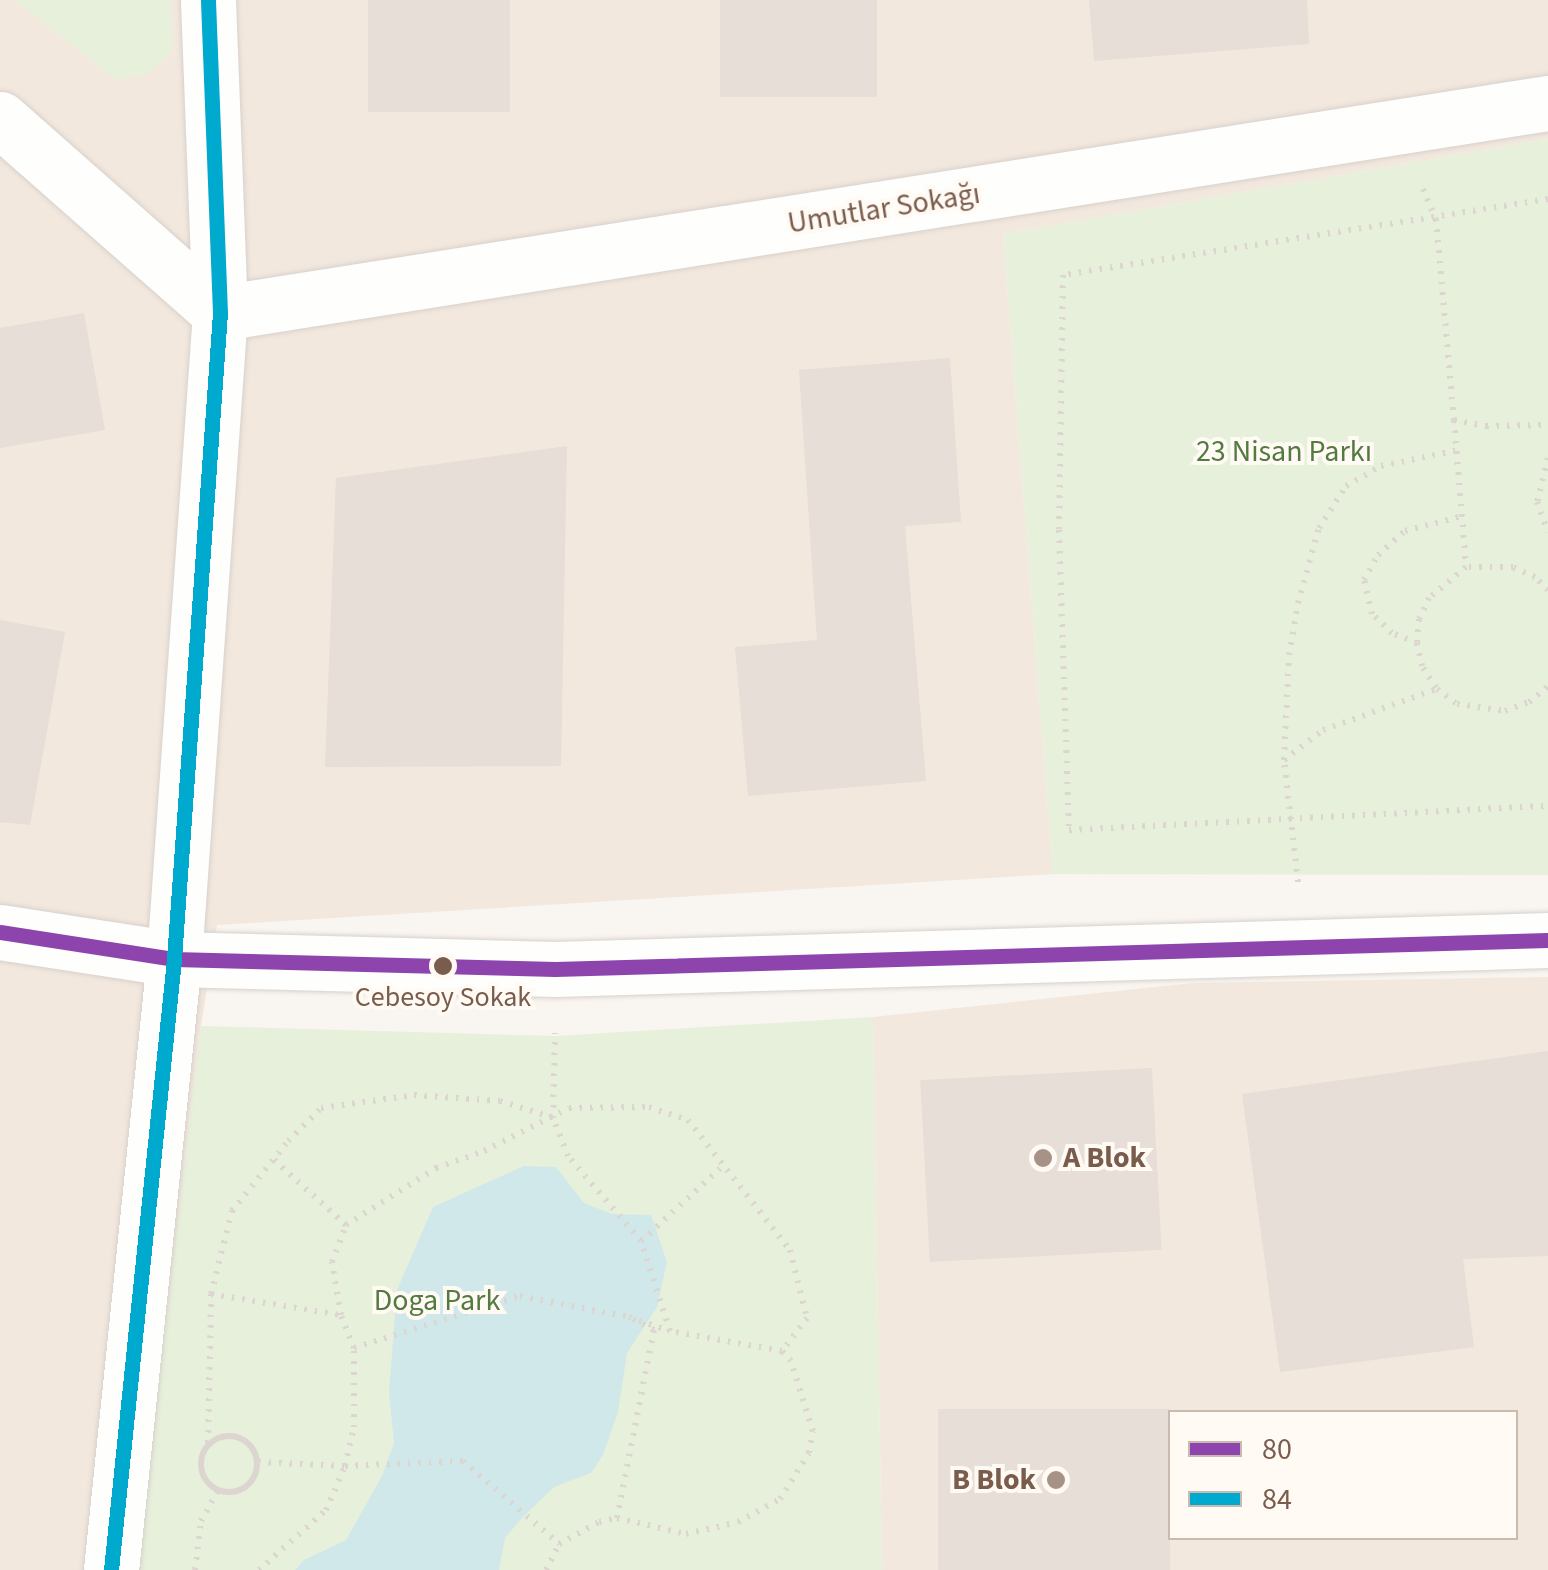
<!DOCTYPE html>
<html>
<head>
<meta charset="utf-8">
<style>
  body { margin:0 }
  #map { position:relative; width:1548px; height:1570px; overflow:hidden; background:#f9f5f0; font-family:"Source Sans 3",sans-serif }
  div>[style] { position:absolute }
  .residential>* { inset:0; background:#f2e8de }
  .green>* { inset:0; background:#e7f0db }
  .water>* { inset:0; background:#d0e8ea }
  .building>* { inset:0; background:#e6ded7; transform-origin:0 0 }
  .path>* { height:6px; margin-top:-3px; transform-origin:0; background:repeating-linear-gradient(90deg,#dcd5d0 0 2.5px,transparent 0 10.5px) }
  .path>.ring { margin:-3px; padding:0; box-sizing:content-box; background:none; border:6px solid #dcd5d0; border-radius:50% }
  .roads { filter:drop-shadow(0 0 2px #d7d1cb) drop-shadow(0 0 2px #d7d1cb) }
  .street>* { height:55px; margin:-27.5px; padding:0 27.5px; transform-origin:27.5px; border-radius:27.5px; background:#fefefd }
  .bus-1>* { height:15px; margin:-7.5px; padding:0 7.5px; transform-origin:7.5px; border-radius:7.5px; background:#8e44ad }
  .bus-2>* { height:15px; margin:-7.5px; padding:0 7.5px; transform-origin:7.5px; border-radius:7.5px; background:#00a9ce }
  .dots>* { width:28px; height:28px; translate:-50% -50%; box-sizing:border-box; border:5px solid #fffaf3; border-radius:50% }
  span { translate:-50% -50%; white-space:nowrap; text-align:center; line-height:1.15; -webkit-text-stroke:8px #fffaf3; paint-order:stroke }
  .bus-label { font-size:28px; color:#7a5c4d }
  .street-label { font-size:30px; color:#7a5c4d }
  .park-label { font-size:30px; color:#537a41 }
  .poi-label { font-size:30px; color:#7a5c4d; font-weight:700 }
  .left { translate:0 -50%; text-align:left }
  .right { translate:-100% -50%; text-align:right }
  .legend { position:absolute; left:1168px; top:1410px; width:350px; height:130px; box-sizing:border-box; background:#fffaf3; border:2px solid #cabbb1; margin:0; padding:12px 18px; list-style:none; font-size:30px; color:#7a5c4d }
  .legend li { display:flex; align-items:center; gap:20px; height:50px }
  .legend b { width:50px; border:2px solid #cabbb1 }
</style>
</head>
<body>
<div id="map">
  <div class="residential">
    <div style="clip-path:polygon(0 0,1548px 0,1548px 139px,1003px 234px,1053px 874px,217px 925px,201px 1026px,138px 1570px,0 1570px)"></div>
    <div style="clip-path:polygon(evenodd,1548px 977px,1548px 1570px,882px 1570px,873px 1017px,1193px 983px,1548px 977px,1170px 1412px,1516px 1412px,1516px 1538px,1170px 1538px,1170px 1412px)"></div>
  </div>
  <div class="green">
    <div style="clip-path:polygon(15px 0,171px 0,173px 50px,147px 75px,115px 79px)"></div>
    <div style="clip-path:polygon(1548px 139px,1548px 875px,1053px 874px,1003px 234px)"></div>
    <div style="clip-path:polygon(873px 1017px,882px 1570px,136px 1570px,201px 1026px,555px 1036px)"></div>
  </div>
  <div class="water">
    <div style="clip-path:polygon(524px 1166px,556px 1167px,584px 1203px,612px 1214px,651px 1215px,667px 1262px,657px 1307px,627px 1353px,618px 1412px,603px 1455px,591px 1473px,554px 1487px,522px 1518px,505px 1538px,499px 1570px,295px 1570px,304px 1560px,346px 1540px,382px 1476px,394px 1443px,389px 1392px,397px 1290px,433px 1207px)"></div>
  </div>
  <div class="building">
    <div style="left:368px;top:0;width:142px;height:112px"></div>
    <div style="left:720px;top:0;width:157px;height:97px"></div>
    <div style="clip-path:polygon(1089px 0,1307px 0,1309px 44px,1094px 61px)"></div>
    <div style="clip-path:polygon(84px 313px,105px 430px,0 448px,0 328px)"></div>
    <div style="clip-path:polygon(950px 358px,961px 522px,905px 526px,926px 781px,748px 796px,735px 647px,817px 640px,799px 370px)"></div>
    <div style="clip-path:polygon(567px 446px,561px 766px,325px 767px,336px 478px)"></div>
    <div style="clip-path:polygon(0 620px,65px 632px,30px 825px,0 822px)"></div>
    <div style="clip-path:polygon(1548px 1051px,1548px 1256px,1463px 1259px,1474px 1347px,1280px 1372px,1242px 1094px)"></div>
    <div style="left:1152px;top:1068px;width:182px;height:232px;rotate:87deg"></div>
    <div style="left:1170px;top:1409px;width:161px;height:232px;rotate:90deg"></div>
  </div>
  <div class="path">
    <div style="left:1423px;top:189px;width:33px;rotate:67deg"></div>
    <div style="left:1436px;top:219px;width:202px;rotate:84.9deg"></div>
    <div style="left:1454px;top:420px;width:33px;rotate:11deg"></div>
    <div style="left:1486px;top:426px;width:62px;rotate:-0.9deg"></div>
    <div style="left:1548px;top:199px;width:491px;rotate:171.1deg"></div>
    <div style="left:1063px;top:275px;width:255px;rotate:90.9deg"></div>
    <div style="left:1059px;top:530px;width:300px;rotate:88.1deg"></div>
    <div style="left:1069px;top:830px;width:480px;rotate:-2.9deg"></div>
    <div style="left:1454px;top:420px;width:147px;rotate:85.3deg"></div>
    <div style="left:1548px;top:458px;width:45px;rotate:104deg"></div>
    <div style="left:1537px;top:502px;width:32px;rotate:70deg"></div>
    <div style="left:1548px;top:590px;width:18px;rotate:-135deg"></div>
    <div style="left:1535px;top:577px;width:24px;rotate:-156deg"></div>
    <div style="left:1513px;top:567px;width:47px;rotate:180deg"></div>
    <div style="left:1466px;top:567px;width:48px;rotate:140deg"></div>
    <div style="left:1429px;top:598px;width:23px;rotate:115deg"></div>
    <div style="left:1419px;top:619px;width:24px;rotate:95deg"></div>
    <div style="left:1417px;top:643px;width:26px;rotate:77deg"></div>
    <div style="left:1423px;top:668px;width:25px;rotate:56deg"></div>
    <div style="left:1437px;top:689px;width:25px;rotate:37deg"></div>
    <div style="left:1457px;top:704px;width:49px;rotate:8.3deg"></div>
    <div style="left:1505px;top:711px;width:26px;rotate:-21deg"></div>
    <div style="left:1529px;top:702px;width:25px;rotate:-40deg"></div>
    <div style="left:1417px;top:643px;width:27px;rotate:-158deg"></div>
    <div style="left:1392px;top:633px;width:28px;rotate:-136deg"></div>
    <div style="left:1372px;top:614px;width:35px;rotate:-103deg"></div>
    <div style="left:1364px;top:580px;width:29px;rotate:-61deg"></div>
    <div style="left:1378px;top:555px;width:36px;rotate:-42deg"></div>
    <div style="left:1405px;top:531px;width:59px;rotate:-14.7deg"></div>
    <div style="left:1284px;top:760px;width:105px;rotate:-87.3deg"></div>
    <div style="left:1289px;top:655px;width:53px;rotate:-80.2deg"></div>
    <div style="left:1298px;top:603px;width:78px;rotate:-74.4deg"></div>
    <div style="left:1319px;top:528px;width:50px;rotate:-57.3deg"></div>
    <div style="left:1346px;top:486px;width:40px;rotate:-29.7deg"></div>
    <div style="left:1381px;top:466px;width:80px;rotate:-11.6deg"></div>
    <div style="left:1298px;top:882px;width:123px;rotate:-96.5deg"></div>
    <div style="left:1284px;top:760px;width:49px;rotate:-37.6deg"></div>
    <div style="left:1323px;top:730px;width:121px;rotate:-19.8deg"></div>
    <div style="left:274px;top:1160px;width:97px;rotate:42.1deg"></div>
    <div style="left:641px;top:1241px;width:113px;rotate:-42.5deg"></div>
    <div style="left:211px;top:1294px;width:132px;rotate:9.2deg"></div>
    <div style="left:354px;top:1348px;width:174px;rotate:-17.4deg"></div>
    <div style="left:520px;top:1296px;width:111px;rotate:10.9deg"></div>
    <div class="ring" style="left:201px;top:1436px;width:50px;height:50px"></div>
    <div style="left:208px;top:1443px;width:149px;rotate:-88.8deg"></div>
    <div style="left:211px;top:1294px;width:86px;rotate:-75.8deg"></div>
    <div style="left:232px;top:1211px;width:90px;rotate:-51.3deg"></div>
    <div style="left:288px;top:1141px;width:47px;rotate:-45deg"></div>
    <div style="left:321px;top:1108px;width:94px;rotate:-8deg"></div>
    <div style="left:414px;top:1095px;width:86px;rotate:4deg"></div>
    <div style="left:500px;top:1101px;width:54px;rotate:17.1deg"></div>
    <div style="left:258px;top:1462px;width:87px;rotate:2.6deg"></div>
    <div style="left:345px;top:1466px;width:118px;rotate:-2.4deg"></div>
    <div style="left:463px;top:1461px;width:127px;rotate:40.8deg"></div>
    <div style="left:617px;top:1518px;width:71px;rotate:13.1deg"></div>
    <div style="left:686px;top:1534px;width:53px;rotate:-13deg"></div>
    <div style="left:738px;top:1522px;width:48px;rotate:-28.7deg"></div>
    <div style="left:780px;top:1499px;width:54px;rotate:-57.8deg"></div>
    <div style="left:809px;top:1453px;width:22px;rotate:-80deg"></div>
    <div style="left:813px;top:1431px;width:73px;rotate:-107.4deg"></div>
    <div style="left:791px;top:1361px;width:13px;rotate:-132deg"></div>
    <div style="left:782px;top:1351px;width:114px;rotate:-169.9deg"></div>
    <div style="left:195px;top:1570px;width:49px;rotate:-83deg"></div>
    <div style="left:201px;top:1521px;width:35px;rotate:-61deg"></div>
    <div style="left:259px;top:1570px;width:90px;rotate:-41.8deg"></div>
    <div style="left:326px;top:1510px;width:48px;rotate:-66.6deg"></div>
    <div style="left:345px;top:1466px;width:40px;rotate:-77deg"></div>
    <div style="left:354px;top:1427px;width:79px;rotate:-90deg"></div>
    <div style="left:354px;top:1348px;width:35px;rotate:-112deg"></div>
    <div style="left:341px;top:1315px;width:54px;rotate:-99.6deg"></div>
    <div style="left:332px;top:1262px;width:40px;rotate:-69deg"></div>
    <div style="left:346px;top:1225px;width:107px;rotate:-32.3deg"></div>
    <div style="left:436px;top:1168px;width:51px;rotate:-19.5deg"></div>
    <div style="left:484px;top:1151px;width:95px;rotate:-26.8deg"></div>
    <div style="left:569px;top:1108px;width:80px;rotate:-0.7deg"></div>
    <div style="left:649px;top:1107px;width:41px;rotate:18.4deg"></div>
    <div style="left:688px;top:1120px;width:165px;rotate:51.9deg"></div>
    <div style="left:790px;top:1250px;width:70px;rotate:76deg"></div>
    <div style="left:807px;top:1318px;width:41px;rotate:127.1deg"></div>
    <div style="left:546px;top:1570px;width:29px;rotate:-63deg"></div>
    <div style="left:559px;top:1544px;width:46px;rotate:-28.8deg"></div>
    <div style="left:599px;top:1522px;width:18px;rotate:-13deg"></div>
    <div style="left:617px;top:1518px;width:192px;rotate:-78.9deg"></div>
    <div style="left:654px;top:1330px;width:28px;rotate:-153deg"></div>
    <div style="left:629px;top:1317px;width:43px;rotate:18.9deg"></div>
    <div style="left:670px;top:1331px;width:95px;rotate:-107.9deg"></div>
    <div style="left:641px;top:1241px;width:112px;rotate:-130.7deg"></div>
    <div style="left:568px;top:1156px;width:41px;rotate:-111.5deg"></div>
    <div style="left:553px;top:1118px;width:85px;rotate:-88.7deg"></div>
  </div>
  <div class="roads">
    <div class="street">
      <div style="left:0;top:119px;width:293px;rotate:41.4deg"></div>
      <div style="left:220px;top:313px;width:1345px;rotate:-8.99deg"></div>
      <div style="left:0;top:932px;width:176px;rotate:8.8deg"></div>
      <div style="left:174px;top:959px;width:381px;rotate:1.5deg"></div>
      <div style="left:555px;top:969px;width:993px;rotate:-1.67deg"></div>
      <div style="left:111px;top:1570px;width:614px;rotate:-84.11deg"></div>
      <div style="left:174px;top:959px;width:648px;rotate:-85.93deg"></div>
      <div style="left:220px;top:313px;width:313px;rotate:-92.2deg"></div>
    </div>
  </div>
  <div class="bus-1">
    <div style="left:0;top:932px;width:176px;rotate:8.8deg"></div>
    <div style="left:174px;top:959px;width:381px;rotate:1.5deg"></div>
    <div style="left:555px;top:969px;width:993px;rotate:-1.67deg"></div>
  </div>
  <div class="bus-2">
    <div style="left:111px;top:1570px;width:614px;rotate:-84.11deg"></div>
    <div style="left:174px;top:959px;width:648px;rotate:-85.93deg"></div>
    <div style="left:220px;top:313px;width:313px;rotate:-92.2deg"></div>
  </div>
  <div class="dots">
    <div style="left:443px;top:966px;background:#7a5c4d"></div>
    <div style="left:1043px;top:1158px;background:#a69286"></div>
    <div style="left:1056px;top:1480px;background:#a69286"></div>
  </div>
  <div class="bus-label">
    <span style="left:443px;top:997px">Cebesoy Sokak</span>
  </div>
  <div class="street-label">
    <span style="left:884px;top:209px;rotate:-9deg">Umutlar Sokağı</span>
  </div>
  <div class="park-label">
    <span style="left:1284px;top:452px">23 Nisan Parkı</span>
    <span style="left:437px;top:1301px">Doga Park</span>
  </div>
  <div class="poi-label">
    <span class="left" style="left:1063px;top:1158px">A Blok</span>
    <span class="right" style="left:1036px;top:1480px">B Blok</span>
  </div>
  <ul class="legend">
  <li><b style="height:12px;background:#8e44ad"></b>80</li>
  <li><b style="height:12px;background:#00a9ce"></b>84</li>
  </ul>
</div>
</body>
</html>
